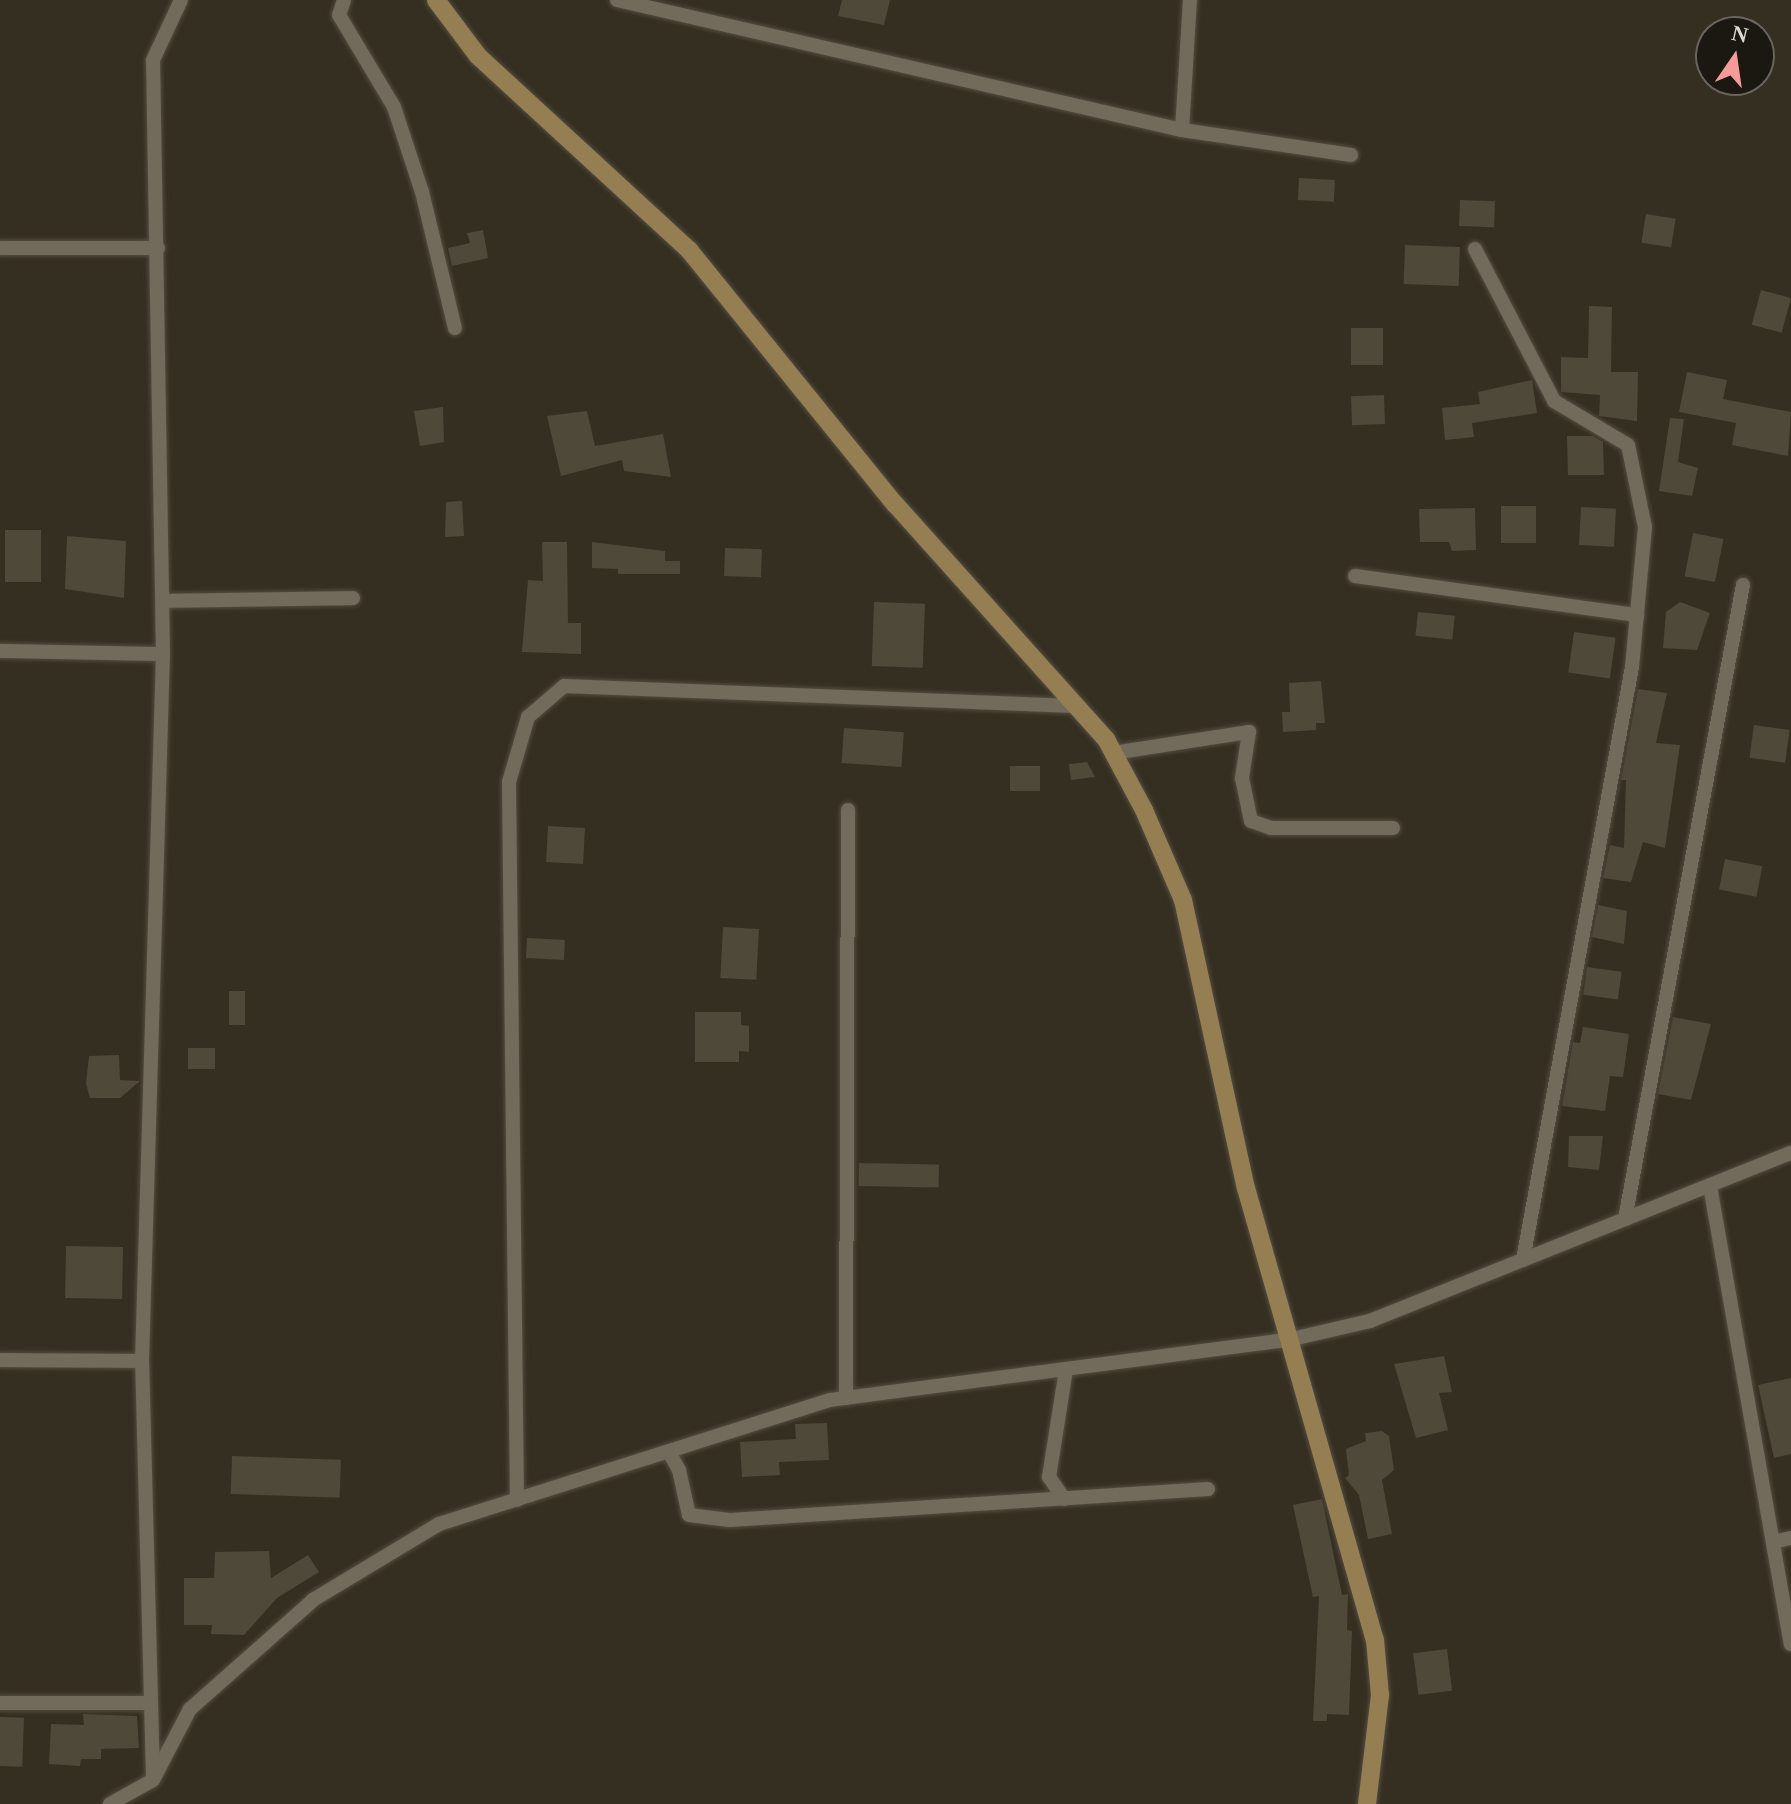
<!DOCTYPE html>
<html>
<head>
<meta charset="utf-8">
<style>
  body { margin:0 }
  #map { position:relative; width:1791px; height:1804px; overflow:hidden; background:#352f21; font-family:Georgia,serif }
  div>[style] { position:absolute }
  .building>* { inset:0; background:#4f493a; transform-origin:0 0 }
  .roads { filter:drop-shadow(0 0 2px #534d41) drop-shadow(0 0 2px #534d41) }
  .street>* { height:14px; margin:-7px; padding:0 7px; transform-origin:7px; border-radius:7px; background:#726b5b }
  .secondary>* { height:18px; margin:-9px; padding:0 9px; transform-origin:9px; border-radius:9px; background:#967e53 }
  span { translate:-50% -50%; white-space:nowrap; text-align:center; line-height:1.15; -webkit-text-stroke:6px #1a1811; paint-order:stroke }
  .north { position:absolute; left:1695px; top:16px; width:80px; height:80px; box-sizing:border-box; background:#1a1811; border:2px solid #68655d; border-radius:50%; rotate:13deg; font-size:22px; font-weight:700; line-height:32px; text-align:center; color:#ddd9d0 }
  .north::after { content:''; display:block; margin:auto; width:28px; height:36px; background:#f59b99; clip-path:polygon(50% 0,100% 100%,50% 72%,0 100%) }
</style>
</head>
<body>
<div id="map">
  <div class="building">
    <div style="clip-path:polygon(842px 0,890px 0,884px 25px,838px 16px)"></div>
    <div style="left:1299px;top:178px;width:36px;height:22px;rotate:3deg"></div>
    <div style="left:1460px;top:200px;width:35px;height:26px;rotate:2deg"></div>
    <div style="left:1646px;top:214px;width:30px;height:29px;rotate:9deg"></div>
    <div style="clip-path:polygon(483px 230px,488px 258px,452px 266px,448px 248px,470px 243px,467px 233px)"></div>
    <div style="left:1405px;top:245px;width:55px;height:39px;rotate:2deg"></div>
    <div style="left:1761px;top:290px;width:31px;height:36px;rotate:15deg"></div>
    <div style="clip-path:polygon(1589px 306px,1612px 307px,1611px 372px,1638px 372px,1637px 421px,1599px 416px,1600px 395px,1561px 392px,1561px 357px,1588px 358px)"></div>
    <div style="left:1351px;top:328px;width:32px;height:37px"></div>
    <div style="clip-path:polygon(1687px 372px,1727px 380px,1723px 399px,1791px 412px,1788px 456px,1732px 445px,1736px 423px,1679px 412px)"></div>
    <div style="clip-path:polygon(1532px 380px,1537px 413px,1472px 423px,1474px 437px,1445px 440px,1442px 408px,1480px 404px,1478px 392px)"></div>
    <div style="left:1384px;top:395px;width:29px;height:33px;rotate:88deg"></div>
    <div style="clip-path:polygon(443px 407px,444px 442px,420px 446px,414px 411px)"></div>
    <div style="clip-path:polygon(587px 411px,595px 446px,663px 434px,671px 477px,624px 471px,622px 460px,561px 476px,547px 416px)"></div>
    <div style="clip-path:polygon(1670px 418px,1684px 419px,1678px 462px,1698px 468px,1692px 496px,1659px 491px)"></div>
    <div style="clip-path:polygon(1567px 436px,1593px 436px,1603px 442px,1604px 475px,1568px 475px)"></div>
    <div style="clip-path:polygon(462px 501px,464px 536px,445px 537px,446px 502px)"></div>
    <div style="left:1501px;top:506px;width:35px;height:37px"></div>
    <div style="left:1581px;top:507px;width:35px;height:38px;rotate:3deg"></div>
    <div style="clip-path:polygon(1475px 508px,1476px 550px,1452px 551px,1449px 542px,1420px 542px,1419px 509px)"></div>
    <div style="left:5px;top:530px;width:36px;height:52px"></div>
    <div style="left:1693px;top:533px;width:31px;height:44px;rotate:11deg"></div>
    <div style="clip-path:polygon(67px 536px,126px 541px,124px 598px,65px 589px)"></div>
    <div style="clip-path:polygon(542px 542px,567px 542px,568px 623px,581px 623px,581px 654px,522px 652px,528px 580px,543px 581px)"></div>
    <div style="clip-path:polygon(592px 542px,665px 551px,665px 561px,680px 561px,680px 574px,618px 574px,618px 569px,592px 568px)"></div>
    <div style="left:725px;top:548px;width:37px;height:28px;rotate:2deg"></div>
    <div style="left:874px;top:602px;width:51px;height:64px;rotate:2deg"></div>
    <div style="clip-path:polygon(1680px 602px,1710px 613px,1697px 650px,1663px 648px,1666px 612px)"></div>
    <div style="left:1418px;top:612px;width:37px;height:24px;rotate:6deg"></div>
    <div style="left:1574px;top:632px;width:42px;height:41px;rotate:8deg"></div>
    <div style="clip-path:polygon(1321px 681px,1325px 723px,1316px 723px,1316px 730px,1283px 732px,1282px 712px,1290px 712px,1289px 683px)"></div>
    <div style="clip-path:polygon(1638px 689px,1667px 693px,1656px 743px,1680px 745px,1665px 848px,1643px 842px,1631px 882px,1603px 878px,1610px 845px,1624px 848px,1626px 780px,1621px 780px)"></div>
    <div style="left:1754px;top:725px;width:36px;height:33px;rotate:8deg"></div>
    <div style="left:844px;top:728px;width:60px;height:35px;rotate:4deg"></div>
    <div style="clip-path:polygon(1087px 762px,1095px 777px,1071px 780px,1069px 764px)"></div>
    <div style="left:1010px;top:766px;width:30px;height:25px"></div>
    <div style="left:548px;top:826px;width:37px;height:36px;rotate:3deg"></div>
    <div style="left:1725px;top:859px;width:38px;height:31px;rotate:11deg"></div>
    <div style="clip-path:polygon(1598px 905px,1627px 911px,1624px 944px,1592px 937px)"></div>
    <div style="left:723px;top:927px;width:36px;height:51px;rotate:3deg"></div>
    <div style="left:527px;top:938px;width:38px;height:20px;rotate:3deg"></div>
    <div style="left:1587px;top:967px;width:35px;height:28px;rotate:8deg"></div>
    <div style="left:229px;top:991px;width:16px;height:34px"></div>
    <div style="clip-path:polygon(695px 1012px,741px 1012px,741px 1025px,749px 1026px,749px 1052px,739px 1051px,739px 1062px,695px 1062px)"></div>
    <div style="clip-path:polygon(1673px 1017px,1711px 1024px,1691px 1100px,1658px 1094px)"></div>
    <div style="clip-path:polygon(1583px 1027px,1629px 1034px,1623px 1077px,1610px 1076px,1605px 1111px,1562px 1106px,1573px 1042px,1580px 1043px)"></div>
    <div style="left:188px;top:1048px;width:27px;height:21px"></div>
    <div style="clip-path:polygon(119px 1055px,120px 1080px,140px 1081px,120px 1098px,90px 1098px,86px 1084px,89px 1056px)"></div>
    <div style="clip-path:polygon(1569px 1136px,1603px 1136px,1599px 1170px,1568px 1167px)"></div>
    <div style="left:859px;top:1163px;width:80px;height:23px;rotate:1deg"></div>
    <div style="left:66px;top:1246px;width:57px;height:52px;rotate:1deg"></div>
    <div style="clip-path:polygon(1444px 1356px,1452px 1392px,1439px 1393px,1448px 1430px,1416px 1438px,1394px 1364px)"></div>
    <div style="clip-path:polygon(1791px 1378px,1791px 1454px,1774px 1458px,1758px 1385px)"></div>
    <div style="clip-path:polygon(827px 1423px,829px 1460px,779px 1462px,780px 1475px,742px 1477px,740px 1442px,796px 1439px,795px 1424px)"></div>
    <div style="clip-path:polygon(1382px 1431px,1389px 1436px,1394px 1470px,1382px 1480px,1392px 1534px,1368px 1539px,1359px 1495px,1345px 1478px,1349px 1475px,1346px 1449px,1366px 1441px,1365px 1433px)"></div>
    <div style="left:232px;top:1456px;width:109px;height:38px;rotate:2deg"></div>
    <div style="clip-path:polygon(1322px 1499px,1342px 1595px,1348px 1594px,1347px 1630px,1352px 1631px,1349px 1715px,1327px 1714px,1327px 1721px,1313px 1721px,1319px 1596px,1313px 1597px,1293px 1505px)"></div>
    <div style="clip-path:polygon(269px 1551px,271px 1578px,308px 1555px,319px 1572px,277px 1598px,244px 1635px,211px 1634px,212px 1625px,184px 1625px,184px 1578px,214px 1578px,215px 1552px)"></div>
    <div style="left:1447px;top:1649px;width:42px;height:34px;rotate:83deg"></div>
    <div style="clip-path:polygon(83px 1714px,137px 1716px,139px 1748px,101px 1749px,101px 1759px,81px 1759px,80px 1766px,49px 1764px,51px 1724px,84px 1725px)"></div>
    <div style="left:0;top:1717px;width:24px;height:49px;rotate:2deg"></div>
  </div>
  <div class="roads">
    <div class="street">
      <div style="left:344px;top:0;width:16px;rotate:108deg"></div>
      <div style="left:339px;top:15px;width:107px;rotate:59.1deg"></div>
      <div style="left:394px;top:107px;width:89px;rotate:71.8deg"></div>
      <div style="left:422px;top:192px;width:140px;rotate:76.4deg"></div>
      <div style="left:617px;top:0;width:580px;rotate:12.96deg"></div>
      <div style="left:1182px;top:130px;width:130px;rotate:-86.5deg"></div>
      <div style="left:1182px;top:130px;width:171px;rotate:8.4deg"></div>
      <div style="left:0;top:248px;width:158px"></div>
      <div style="left:1475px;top:249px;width:171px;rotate:62.5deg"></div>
      <div style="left:1554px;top:401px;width:86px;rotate:30.7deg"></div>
      <div style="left:1628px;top:445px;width:84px;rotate:78.3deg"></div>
      <div style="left:1645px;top:527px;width:141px;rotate:95.3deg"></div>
      <div style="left:1632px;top:667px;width:603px;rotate:100.42deg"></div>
      <div style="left:1355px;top:576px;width:285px;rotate:7.9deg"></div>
      <div style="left:163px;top:601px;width:190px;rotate:-0.9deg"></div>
      <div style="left:0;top:651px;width:163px;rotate:1.1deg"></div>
      <div style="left:1113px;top:753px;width:138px;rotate:-8.8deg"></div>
      <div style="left:1249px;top:732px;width:47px;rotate:98.7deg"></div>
      <div style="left:1242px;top:778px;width:44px;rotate:78.2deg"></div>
      <div style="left:1251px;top:821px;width:21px;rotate:19deg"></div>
      <div style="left:1271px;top:828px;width:122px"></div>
      <div style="left:1710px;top:1186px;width:465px;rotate:80deg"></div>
      <div style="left:1625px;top:1219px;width:645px;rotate:-79.46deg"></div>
      <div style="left:0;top:1360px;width:142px;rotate:0.4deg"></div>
      <div style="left:846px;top:1398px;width:588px;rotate:-89.81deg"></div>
      <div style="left:669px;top:1452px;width:21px;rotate:61deg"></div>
      <div style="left:679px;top:1470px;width:46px;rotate:77.5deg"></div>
      <div style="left:689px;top:1515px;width:41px;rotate:7deg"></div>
      <div style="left:730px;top:1520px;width:479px;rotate:-3.7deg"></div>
      <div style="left:1064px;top:1499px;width:27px;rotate:-124deg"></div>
      <div style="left:1049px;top:1477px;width:108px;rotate:-81deg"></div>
      <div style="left:517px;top:1500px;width:718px;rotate:-90.64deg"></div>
      <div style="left:509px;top:782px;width:68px;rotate:-73.7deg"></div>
      <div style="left:528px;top:717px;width:48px;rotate:-40.7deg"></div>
      <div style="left:564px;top:686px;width:511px;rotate:2.24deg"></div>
      <div style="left:1773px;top:1542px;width:18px;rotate:-13deg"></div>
      <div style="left:0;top:1703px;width:151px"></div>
      <div style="left:153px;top:1777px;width:416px;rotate:-91.5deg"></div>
      <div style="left:142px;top:1361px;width:707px;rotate:-88.3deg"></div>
      <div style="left:163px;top:654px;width:594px;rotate:-90.96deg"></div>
      <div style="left:153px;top:60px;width:66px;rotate:-65deg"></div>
      <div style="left:110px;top:1804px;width:49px;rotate:-29.2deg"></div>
      <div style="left:153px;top:1780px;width:80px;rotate:-62.5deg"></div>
      <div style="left:190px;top:1709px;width:164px;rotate:-41.5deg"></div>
      <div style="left:313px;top:1600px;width:147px;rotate:-31.1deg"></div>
      <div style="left:439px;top:1524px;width:410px;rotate:-17.6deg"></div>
      <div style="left:830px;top:1400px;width:466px;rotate:-7.5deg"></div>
      <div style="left:1292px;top:1339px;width:80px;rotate:-13deg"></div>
      <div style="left:1370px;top:1321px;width:453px;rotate:-21.8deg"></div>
    </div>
    <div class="secondary">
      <div style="left:436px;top:0;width:70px;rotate:53.1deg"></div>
      <div style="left:478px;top:56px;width:287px;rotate:42.6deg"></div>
      <div style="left:689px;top:250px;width:327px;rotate:51deg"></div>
      <div style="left:895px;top:504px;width:316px;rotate:48.1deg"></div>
      <div style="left:1106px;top:739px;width:81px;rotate:61.8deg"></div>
      <div style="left:1144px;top:810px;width:98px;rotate:66.6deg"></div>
      <div style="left:1183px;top:900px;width:295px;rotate:77.7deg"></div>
      <div style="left:1246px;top:1188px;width:470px;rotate:74.1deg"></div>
      <div style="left:1375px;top:1640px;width:55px;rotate:84.8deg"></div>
      <div style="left:1380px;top:1695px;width:110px;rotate:96.8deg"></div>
    </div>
  </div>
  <div class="north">N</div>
</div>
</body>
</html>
